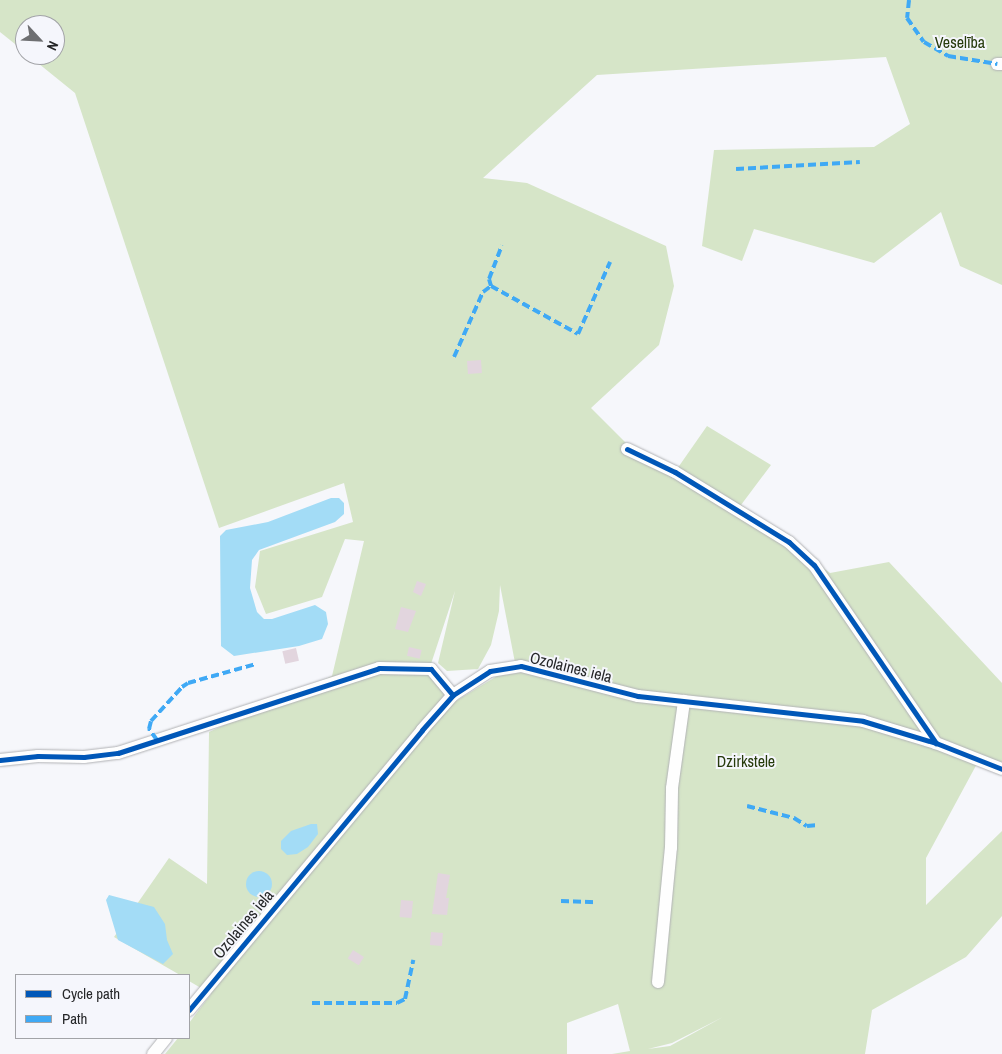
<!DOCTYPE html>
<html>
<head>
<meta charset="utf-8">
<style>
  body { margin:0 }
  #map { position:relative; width:1002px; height:1054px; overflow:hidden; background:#f6f7fb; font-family:"Archivo Narrow",sans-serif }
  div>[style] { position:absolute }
  .green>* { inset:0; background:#d6e5c8 }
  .water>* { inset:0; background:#a3dcf6 }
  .round { border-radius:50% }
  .building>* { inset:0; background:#e2d5de; transform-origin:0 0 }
  .roads { filter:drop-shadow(0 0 1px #b1b2b5) drop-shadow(0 0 1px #b1b2b5) }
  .street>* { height:12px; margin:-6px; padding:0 6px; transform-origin:6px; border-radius:6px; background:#fefefe }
  .quiet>* { height:4px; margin-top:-2px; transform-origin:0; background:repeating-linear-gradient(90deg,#3fa9f5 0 8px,transparent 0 12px) }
  .cycleway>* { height:5px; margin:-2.5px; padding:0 2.5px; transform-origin:2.5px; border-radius:2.5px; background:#0057b8 }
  span { translate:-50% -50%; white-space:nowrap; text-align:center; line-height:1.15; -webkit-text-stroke:4px #f5f6fc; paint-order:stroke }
  .park-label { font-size:16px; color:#273b0c }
  .street-label { font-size:16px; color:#252628 }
  .legend { position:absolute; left:15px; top:974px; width:175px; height:65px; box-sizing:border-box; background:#f5f6fc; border:1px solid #a2a3a7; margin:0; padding:6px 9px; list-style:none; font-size:15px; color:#252628 }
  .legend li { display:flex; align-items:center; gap:10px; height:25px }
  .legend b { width:25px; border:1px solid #a2a3a7 }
  .north { position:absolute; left:15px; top:15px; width:50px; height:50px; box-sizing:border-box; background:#f5f6fc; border:1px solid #a2a3a7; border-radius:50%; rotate:115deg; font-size:14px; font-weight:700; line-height:20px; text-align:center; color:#252628 }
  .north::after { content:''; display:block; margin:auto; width:18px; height:22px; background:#6e6f72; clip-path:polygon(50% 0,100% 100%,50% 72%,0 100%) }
</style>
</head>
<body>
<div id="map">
  <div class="green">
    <div style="clip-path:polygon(evenodd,0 0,1002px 0,1002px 285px,960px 266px,941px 212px,874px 263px,754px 229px,742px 261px,702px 246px,714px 150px,874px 147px,910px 124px,886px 57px,597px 75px,483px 178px,527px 183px,666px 246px,674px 286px,659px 345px,591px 408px,627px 444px,677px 469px,707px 426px,771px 465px,741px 505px,830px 573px,889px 562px,1002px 683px,1002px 772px,979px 760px,926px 858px,926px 905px,1002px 831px,1002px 916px,966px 957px,872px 1010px,865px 1054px,612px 1054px,630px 1051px,618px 1004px,567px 1023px,567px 1054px,165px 1054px,178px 1038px,189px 1038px,189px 1023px,211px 994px,189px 981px,189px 975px,180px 975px,114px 937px,169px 858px,207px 884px,209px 732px,332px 676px,364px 541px,345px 539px,322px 597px,266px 614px,255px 587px,260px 551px,353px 522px,344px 483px,219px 528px,75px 93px,28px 55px,55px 55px,55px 25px,25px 25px,25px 52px,0 32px,0 0,500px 585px,517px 673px,497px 676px,456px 701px,429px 670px,455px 591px,438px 663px,447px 671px,478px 669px,491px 645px,499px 611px,500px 585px,0 0,723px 1017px,670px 1046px,648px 1049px,672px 1043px,723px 1017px)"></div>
  </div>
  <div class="water">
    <div style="clip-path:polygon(331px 498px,339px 498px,344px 503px,344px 514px,335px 522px,259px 550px,252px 560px,250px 588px,257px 612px,264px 619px,272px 619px,315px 605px,326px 612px,328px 624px,322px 639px,299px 646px,234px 656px,221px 646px,220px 536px,226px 530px,268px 522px)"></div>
    <div style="clip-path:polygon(311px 824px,317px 824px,318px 834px,308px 847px,297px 854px,287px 855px,281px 849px,281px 841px,291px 831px)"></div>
    <div class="round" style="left:246px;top:871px;width:26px;height:26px"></div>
    <div style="clip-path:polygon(109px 895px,154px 907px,165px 924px,167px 940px,173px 954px,163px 964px,118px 940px,106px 900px)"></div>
  </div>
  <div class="building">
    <div style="left:481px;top:360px;width:13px;height:14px;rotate:86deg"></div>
    <div style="clip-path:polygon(417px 581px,426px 584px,421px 596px,413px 592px)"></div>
    <div style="clip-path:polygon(401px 607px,416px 611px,408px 632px,395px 629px)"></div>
    <div style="left:409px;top:647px;width:13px;height:9px;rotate:13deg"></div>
    <div style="left:296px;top:648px;width:13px;height:14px;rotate:77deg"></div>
    <div style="clip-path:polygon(438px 873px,450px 875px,446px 898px,449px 898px,447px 915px,432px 914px)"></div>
    <div style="left:401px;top:900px;width:12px;height:17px;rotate:5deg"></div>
    <div style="left:431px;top:932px;width:12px;height:13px;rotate:5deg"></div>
    <div style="left:353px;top:950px;width:13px;height:10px;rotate:32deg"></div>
  </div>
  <div class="roads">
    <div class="street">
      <div style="left:997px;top:64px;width:5px"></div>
      <div style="left:627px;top:449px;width:53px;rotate:25.6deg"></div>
      <div style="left:675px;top:472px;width:134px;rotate:31.6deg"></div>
      <div style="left:789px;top:542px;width:34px;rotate:43deg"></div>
      <div style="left:814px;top:565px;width:216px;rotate:55.6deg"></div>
      <div style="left:0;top:760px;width:38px;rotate:-6deg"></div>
      <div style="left:38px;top:756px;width:46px;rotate:1.2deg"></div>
      <div style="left:84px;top:757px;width:34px;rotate:-7deg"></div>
      <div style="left:118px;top:753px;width:274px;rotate:-18deg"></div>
      <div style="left:379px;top:668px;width:52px;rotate:1.1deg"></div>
      <div style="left:431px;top:669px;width:34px;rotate:50deg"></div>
      <div style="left:658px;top:982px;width:135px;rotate:-84.5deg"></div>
      <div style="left:671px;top:848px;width:60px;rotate:-89deg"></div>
      <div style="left:672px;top:788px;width:88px;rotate:-82.1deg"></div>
      <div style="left:189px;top:1010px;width:364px;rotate:-50.2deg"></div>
      <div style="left:422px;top:730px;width:47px;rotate:-48.5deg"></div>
      <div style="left:453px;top:695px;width:44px;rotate:-33deg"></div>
      <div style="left:490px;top:671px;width:31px;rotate:-9deg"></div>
      <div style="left:521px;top:666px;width:121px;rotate:14.4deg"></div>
      <div style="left:638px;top:696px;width:226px;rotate:6.3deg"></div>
      <div style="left:863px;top:721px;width:76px;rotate:16.8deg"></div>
      <div style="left:936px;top:743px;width:71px;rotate:21.5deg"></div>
      <div style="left:153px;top:1054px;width:21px;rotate:-51deg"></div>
    </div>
  </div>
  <div class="quiet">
    <div style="left:909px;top:0;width:18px;rotate:96deg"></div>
    <div style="left:907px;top:18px;width:29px;rotate:55deg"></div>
    <div style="left:924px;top:42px;width:28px;rotate:30deg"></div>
    <div style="left:948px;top:56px;width:50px;rotate:9.3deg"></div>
    <div style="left:736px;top:169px;width:124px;rotate:-3.2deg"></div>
    <div style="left:491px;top:286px;width:7px;rotate:-106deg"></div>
    <div style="left:489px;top:279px;width:36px;rotate:-69deg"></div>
    <div style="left:454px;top:357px;width:71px;rotate:-66deg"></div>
    <div style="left:483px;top:292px;width:10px;rotate:-37deg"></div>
    <div style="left:491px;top:286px;width:99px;rotate:28.9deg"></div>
    <div style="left:578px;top:334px;width:79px;rotate:-66deg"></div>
    <div style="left:157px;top:740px;width:14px;rotate:-126deg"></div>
    <div style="left:149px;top:729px;width:8px;rotate:-76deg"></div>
    <div style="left:151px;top:721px;width:46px;rotate:-47.6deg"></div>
    <div style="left:182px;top:687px;width:7px;rotate:-34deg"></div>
    <div style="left:188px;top:683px;width:71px;rotate:-15.6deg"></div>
    <div style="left:747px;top:806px;width:49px;rotate:14.3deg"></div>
    <div style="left:794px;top:818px;width:15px;rotate:32deg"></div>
    <div style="left:807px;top:826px;width:11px;rotate:-5deg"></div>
    <div style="left:561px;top:901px;width:36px;rotate:2deg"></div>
    <div style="left:312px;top:1003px;width:85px"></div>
    <div style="left:397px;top:1003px;width:9px;rotate:-27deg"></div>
    <div style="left:405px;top:999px;width:40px;rotate:-78deg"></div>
  </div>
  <div class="cycleway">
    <div style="left:627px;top:449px;width:53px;rotate:25.6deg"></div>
    <div style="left:675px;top:472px;width:134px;rotate:31.6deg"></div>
    <div style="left:789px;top:542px;width:34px;rotate:43deg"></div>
    <div style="left:814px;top:565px;width:216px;rotate:55.6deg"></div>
    <div style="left:0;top:760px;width:38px;rotate:-6deg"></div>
    <div style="left:38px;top:756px;width:46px;rotate:1.2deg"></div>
    <div style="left:84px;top:757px;width:34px;rotate:-7deg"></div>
    <div style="left:118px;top:753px;width:274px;rotate:-18deg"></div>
    <div style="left:379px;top:668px;width:52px;rotate:1.1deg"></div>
    <div style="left:431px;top:669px;width:34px;rotate:50deg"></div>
    <div style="left:189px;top:1010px;width:364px;rotate:-50.2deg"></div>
    <div style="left:422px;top:730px;width:47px;rotate:-48.5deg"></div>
    <div style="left:453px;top:695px;width:44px;rotate:-33deg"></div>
    <div style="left:490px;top:671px;width:31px;rotate:-9deg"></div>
    <div style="left:521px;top:666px;width:121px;rotate:14.4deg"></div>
    <div style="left:638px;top:696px;width:226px;rotate:6.3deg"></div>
    <div style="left:863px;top:721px;width:76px;rotate:16.8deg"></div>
    <div style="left:936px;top:743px;width:71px;rotate:21.5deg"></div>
  </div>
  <div class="park-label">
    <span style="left:960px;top:42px">Veselība</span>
    <span style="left:746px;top:761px">Dzirkstele</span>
  </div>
  <div class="street-label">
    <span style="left:571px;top:667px;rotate:14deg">Ozolaines iela</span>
    <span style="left:243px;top:924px;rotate:-50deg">Ozolaines iela</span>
  </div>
  <ul class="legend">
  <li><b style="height:6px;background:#0057b8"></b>Cycle path</li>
  <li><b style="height:6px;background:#3fa9f5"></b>Path</li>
  </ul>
  <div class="north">N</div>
</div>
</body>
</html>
